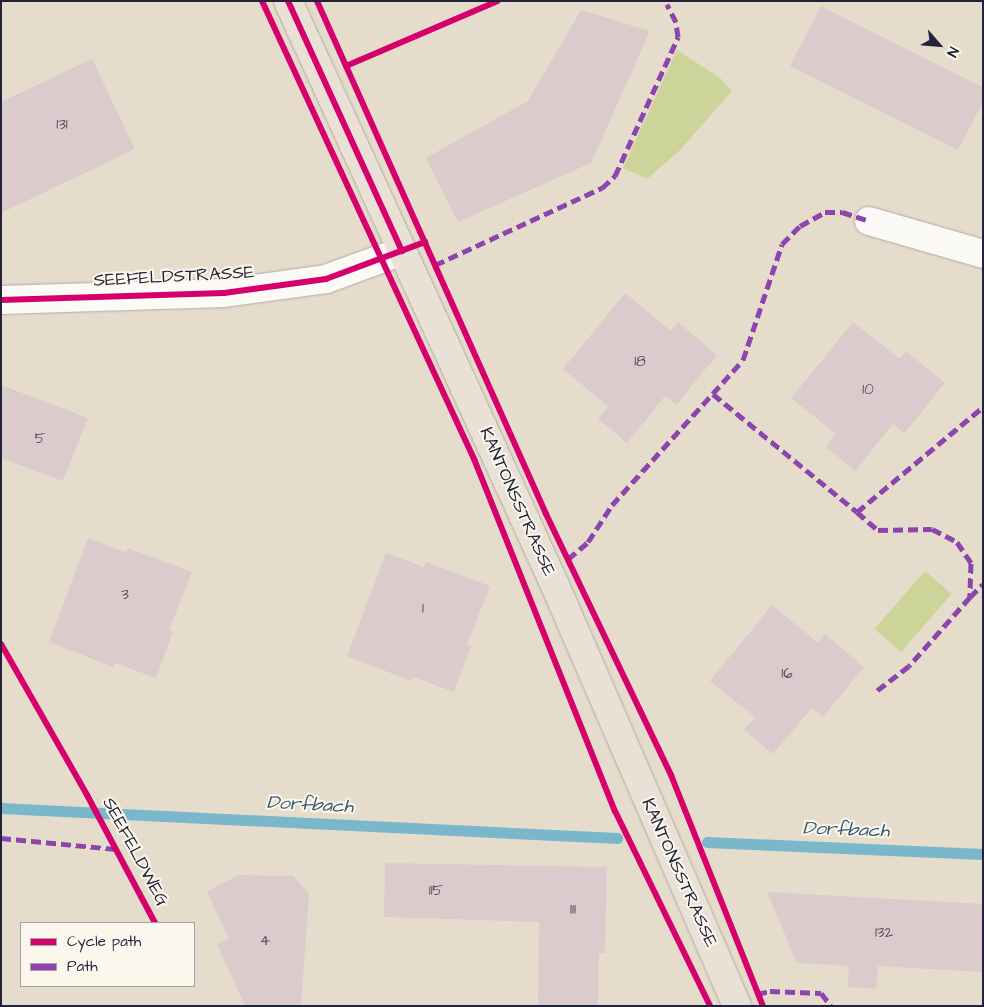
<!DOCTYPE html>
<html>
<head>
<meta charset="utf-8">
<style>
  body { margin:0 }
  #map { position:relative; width:984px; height:1007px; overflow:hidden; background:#e6dccc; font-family:"Architects Daughter",sans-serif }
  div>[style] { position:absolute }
  .green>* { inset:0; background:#ccd49a; transform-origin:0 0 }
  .stream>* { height:11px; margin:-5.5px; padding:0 5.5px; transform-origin:5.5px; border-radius:5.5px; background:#7ab7cb }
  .building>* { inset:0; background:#dbcbcc }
  .roads { filter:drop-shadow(0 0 1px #b1aba3) drop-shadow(0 0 1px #b1aba3) }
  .minor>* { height:28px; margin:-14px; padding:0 14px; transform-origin:14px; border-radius:14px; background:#fbfaf7 }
  .major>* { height:28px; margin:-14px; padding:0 14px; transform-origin:14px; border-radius:14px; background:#eae1d6 }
  .quiet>* { height:5px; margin-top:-2.5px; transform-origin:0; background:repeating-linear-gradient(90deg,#8e44ad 0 10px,transparent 0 15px) }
  .cycleway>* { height:6px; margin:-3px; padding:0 3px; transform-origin:3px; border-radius:3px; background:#d6006c }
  span { translate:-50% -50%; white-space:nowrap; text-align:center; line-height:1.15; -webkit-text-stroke:4px #fbf7ec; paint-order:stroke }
  .number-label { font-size:15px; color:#504c5f }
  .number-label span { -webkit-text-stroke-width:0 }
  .street-label { font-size:18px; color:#22223b }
  .water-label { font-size:19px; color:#335774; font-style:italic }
  .frame { position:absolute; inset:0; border:2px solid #22223b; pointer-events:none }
  .legend { position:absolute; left:20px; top:922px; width:175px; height:65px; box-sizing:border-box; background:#fbf7ec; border:1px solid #a4a2a5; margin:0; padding:6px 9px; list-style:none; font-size:15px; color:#22223b }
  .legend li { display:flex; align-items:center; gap:10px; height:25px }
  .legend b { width:25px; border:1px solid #a4a2a5 }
  .north { position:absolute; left:914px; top:20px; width:50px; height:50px; -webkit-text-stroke:4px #fbf7ec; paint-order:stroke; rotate:117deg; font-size:14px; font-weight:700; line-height:20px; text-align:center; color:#22223b }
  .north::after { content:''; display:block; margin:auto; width:18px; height:22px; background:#22223b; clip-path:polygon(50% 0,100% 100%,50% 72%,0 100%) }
</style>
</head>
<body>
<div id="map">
  <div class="green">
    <div style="clip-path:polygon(677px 50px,720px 78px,732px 91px,679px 151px,647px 179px,623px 168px)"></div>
    <div style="left:925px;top:571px;width:35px;height:77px;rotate:41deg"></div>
  </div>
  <div class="stream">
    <div style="left:1px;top:808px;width:617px;rotate:2.79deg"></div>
    <div style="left:707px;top:842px;width:276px;rotate:2.5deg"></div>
  </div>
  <div class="building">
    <div style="clip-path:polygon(821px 6px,983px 87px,983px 102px,958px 150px,790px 66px)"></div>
    <div style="clip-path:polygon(581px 10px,650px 31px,591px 163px,458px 222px,426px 158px,528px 101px)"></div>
    <div style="clip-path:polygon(92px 59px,135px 149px,1px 213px,1px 102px)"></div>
    <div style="clip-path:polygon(625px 293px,671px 331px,678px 322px,717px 355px,676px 405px,665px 396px,627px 443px,598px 419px,608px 406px,563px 369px)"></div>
    <div style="clip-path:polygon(853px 322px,900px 359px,906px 351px,945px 383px,904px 434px,893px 424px,855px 471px,826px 447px,836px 434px,791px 398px)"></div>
    <div style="clip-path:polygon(1px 385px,88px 418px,63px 481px,1px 458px)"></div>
    <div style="clip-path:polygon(88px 538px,127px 553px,128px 548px,192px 572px,169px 630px,173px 632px,156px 678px,115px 663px,113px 667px,49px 642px)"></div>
    <div style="clip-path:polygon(386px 553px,424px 567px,426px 562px,490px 586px,467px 644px,471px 646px,454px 692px,413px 677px,411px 681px,347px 656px)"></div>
    <div style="clip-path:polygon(772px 605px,818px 643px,825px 634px,864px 667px,823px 717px,812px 708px,773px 754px,744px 730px,755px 717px,710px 681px)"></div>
    <div style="clip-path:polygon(385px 863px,607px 867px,605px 953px,599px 953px,598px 1006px,538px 1006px,539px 922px,384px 917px)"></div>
    <div style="clip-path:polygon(238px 875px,293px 876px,309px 894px,301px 1006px,245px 1006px,217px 944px,229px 939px,207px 892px)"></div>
    <div style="clip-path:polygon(767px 892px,983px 904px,983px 972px,878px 966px,876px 989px,847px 987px,849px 966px,797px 963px)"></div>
  </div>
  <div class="roads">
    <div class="minor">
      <div style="left:869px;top:221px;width:119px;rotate:16.1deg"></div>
      <div style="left:1px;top:300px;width:223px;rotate:-1.8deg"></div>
      <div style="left:224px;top:293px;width:103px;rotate:-7.8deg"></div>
      <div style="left:326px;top:279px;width:81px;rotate:-20.2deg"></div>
    </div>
    <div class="major">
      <div style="left:288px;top:1px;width:640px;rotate:65.44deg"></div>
      <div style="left:554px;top:583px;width:461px;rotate:66.6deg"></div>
    </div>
  </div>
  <div class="quiet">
    <div style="left:435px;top:265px;width:184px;rotate:-24.8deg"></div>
    <div style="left:602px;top:188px;width:18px;rotate:-43deg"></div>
    <div style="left:615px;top:176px;width:153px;rotate:-65.6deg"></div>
    <div style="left:678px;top:37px;width:15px;rotate:-98deg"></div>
    <div style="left:676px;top:22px;width:20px;rotate:-117deg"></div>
    <div style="left:713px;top:394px;width:186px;rotate:39.3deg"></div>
    <div style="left:857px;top:512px;width:164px;rotate:-39.8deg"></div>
    <div style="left:857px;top:512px;width:28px;rotate:41deg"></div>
    <div style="left:878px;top:530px;width:54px;rotate:-1.1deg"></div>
    <div style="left:932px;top:529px;width:28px;rotate:27deg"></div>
    <div style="left:957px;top:542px;width:25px;rotate:56deg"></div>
    <div style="left:971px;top:563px;width:34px;rotate:92deg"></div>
    <div style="left:970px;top:597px;width:92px;rotate:131.5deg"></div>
    <div style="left:909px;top:666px;width:44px;rotate:142.4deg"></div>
    <div style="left:568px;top:559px;width:26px;rotate:-40deg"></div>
    <div style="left:588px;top:542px;width:44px;rotate:-57deg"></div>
    <div style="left:612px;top:505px;width:195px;rotate:-47.9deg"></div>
    <div style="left:743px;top:360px;width:122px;rotate:-71.4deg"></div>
    <div style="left:782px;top:244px;width:25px;rotate:-45deg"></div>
    <div style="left:800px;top:226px;width:29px;rotate:-29deg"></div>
    <div style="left:825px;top:212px;width:17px"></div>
    <div style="left:842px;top:212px;width:28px;rotate:18deg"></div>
    <div style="left:970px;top:597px;width:18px;rotate:-45deg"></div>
    <div style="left:1px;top:838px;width:116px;rotate:5.5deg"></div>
    <div style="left:757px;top:994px;width:13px;rotate:-13deg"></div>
    <div style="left:770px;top:991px;width:51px;rotate:2.2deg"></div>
    <div style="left:821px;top:993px;width:16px;rotate:52deg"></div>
  </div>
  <div class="cycleway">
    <div style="left:262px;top:1px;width:505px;rotate:65.16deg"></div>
    <div style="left:474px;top:459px;width:379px;rotate:68.2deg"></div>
    <div style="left:615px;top:811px;width:217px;rotate:64deg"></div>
    <div style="left:288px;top:1px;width:275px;rotate:65.5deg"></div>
    <div style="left:317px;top:1px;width:562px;rotate:65.94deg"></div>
    <div style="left:546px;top:514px;width:289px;rotate:64.4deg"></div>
    <div style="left:671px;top:775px;width:249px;rotate:68.3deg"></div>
    <div style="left:346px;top:66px;width:165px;rotate:-23.2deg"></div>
    <div style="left:1px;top:300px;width:223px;rotate:-1.8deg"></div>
    <div style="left:224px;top:293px;width:103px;rotate:-7.8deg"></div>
    <div style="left:326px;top:279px;width:106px;rotate:-20.5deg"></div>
    <div style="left:1px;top:644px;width:174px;rotate:60.3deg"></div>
    <div style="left:87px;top:795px;width:145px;rotate:62deg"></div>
  </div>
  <div class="number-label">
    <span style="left:62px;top:125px">131</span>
    <span style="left:640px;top:362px">18</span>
    <span style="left:868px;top:390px">10</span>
    <span style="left:40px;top:439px">5</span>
    <span style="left:125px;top:595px">3</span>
    <span style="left:423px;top:609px">1</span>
    <span style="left:787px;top:674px">16</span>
    <span style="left:436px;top:891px">115</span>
    <span style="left:573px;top:910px">111</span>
    <span style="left:884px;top:933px">132</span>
    <span style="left:265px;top:941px">4</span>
  </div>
  <div class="street-label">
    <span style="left:174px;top:277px;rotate:-3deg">SEEFELDSTRASSE</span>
    <span style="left:517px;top:502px;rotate:66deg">KANTONSSTRASSE</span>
    <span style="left:135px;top:852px;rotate:62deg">SEEFELDWEG</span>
    <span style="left:679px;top:873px;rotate:66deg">KANTONSSTRASSE</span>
  </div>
  <div class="water-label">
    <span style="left:310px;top:805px;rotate:3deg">Dorfbach</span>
    <span style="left:846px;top:830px;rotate:2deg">Dorfbach</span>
  </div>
  <div class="frame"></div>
  <ul class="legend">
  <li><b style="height:6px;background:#d6006c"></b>Cycle path</li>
  <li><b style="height:6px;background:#8e44ad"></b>Path</li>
  </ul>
  <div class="north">N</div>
</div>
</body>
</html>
